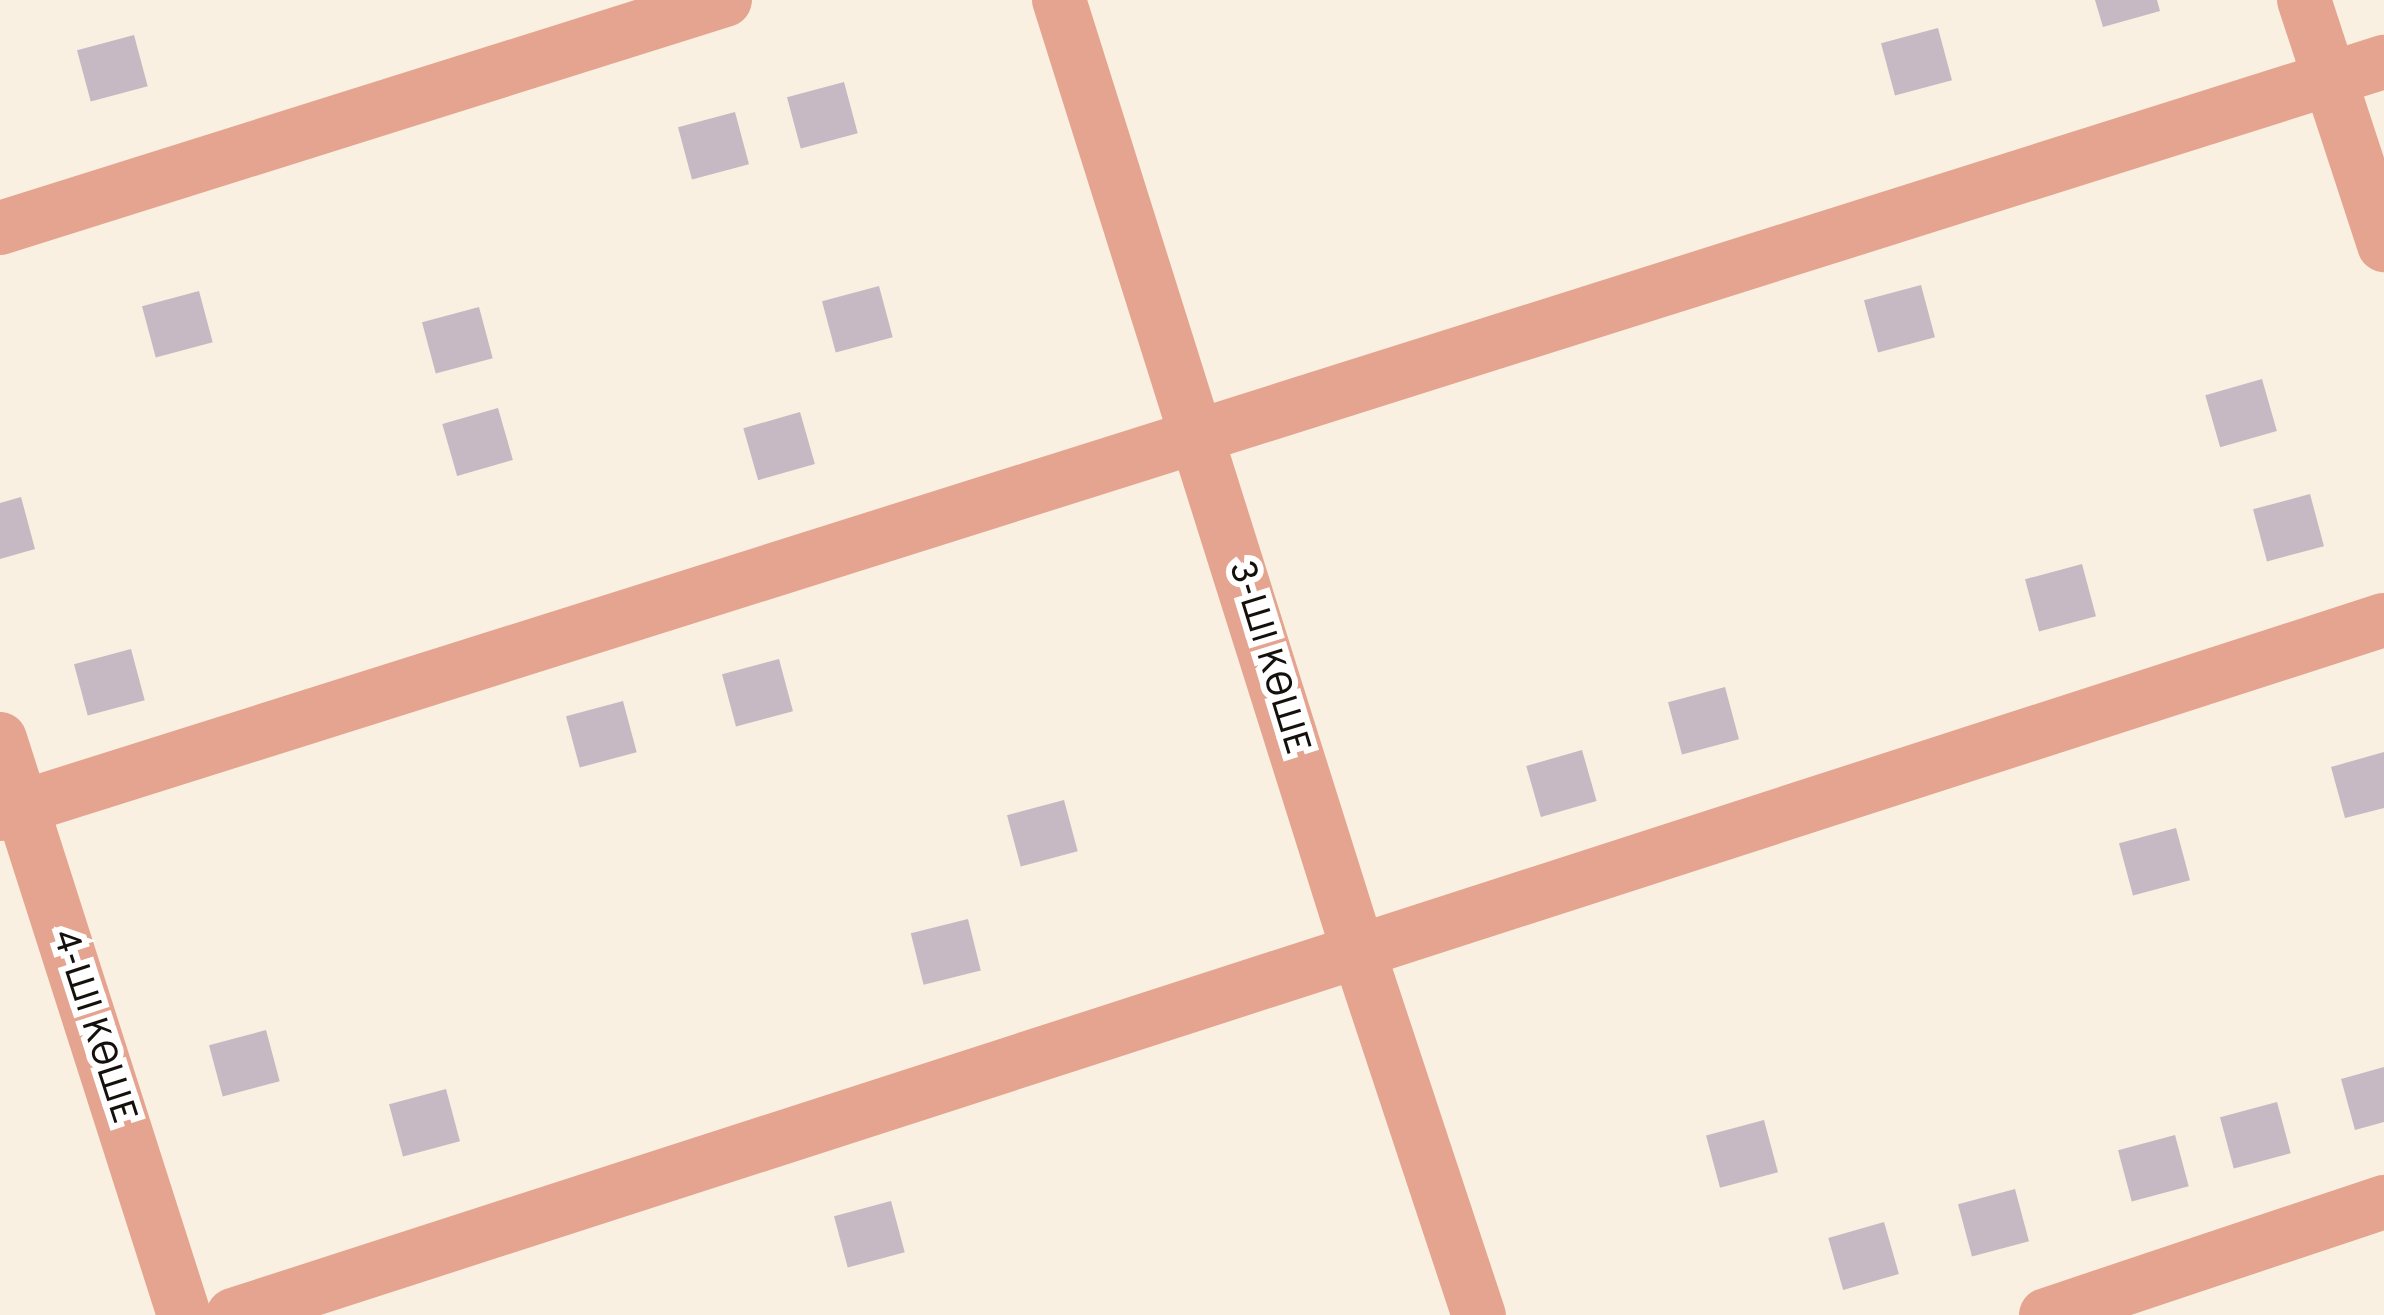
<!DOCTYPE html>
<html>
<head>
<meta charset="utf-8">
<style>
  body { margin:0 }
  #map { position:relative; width:2384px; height:1315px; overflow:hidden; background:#f9f0e1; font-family:Overpass,sans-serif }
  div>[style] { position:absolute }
  .building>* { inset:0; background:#c6b9c4; transform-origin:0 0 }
  .minor>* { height:54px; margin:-27px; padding:0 27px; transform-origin:27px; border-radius:27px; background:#e5a48f }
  span { translate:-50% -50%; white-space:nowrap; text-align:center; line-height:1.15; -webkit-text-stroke:12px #fff; paint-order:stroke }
  .street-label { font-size:36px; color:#14110c }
</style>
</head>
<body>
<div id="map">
  <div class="building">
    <div style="clip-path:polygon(2095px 0,2157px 0,2160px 11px,2103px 27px)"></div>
    <div style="left:1938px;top:28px;width:54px;height:59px;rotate:75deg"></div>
    <div style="left:134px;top:35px;width:53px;height:59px;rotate:75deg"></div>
    <div style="left:844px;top:82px;width:53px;height:59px;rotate:75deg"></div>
    <div style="left:735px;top:112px;width:54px;height:59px;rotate:75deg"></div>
    <div style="left:1921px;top:285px;width:54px;height:59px;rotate:75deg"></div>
    <div style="left:879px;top:286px;width:53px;height:59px;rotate:75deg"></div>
    <div style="left:199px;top:291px;width:53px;height:59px;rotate:75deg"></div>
    <div style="left:479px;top:307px;width:53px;height:59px;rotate:75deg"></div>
    <div style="left:2262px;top:379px;width:54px;height:59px;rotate:74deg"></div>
    <div style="left:498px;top:408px;width:54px;height:58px;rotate:74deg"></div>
    <div style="left:800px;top:412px;width:54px;height:59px;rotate:74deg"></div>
    <div style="left:2310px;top:494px;width:54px;height:59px;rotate:75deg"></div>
    <div style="clip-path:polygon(21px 497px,35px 549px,0 559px,0 503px)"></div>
    <div style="left:2082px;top:564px;width:54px;height:59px;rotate:75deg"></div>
    <div style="left:131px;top:649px;width:53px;height:59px;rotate:75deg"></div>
    <div style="left:779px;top:659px;width:54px;height:59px;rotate:75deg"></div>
    <div style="left:1725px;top:687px;width:54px;height:59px;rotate:75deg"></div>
    <div style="left:623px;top:701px;width:53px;height:59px;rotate:75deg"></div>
    <div style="left:1582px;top:750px;width:53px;height:58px;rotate:74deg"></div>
    <div style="clip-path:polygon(2384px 752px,2384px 808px,2345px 818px,2331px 767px)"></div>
    <div style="left:1064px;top:800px;width:53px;height:59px;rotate:75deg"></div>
    <div style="left:2176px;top:828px;width:54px;height:59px;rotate:75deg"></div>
    <div style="left:968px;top:919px;width:53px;height:59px;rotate:76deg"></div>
    <div style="left:266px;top:1030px;width:53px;height:59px;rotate:75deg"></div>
    <div style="clip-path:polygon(2384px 1067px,2384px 1122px,2355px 1130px,2341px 1079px)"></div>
    <div style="left:446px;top:1089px;width:54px;height:59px;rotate:75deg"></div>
    <div style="left:2277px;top:1102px;width:53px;height:59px;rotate:75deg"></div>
    <div style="left:1764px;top:1120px;width:54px;height:60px;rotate:75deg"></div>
    <div style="left:2175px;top:1135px;width:53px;height:59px;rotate:75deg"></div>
    <div style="left:2015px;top:1189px;width:54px;height:59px;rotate:75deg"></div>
    <div style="left:891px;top:1201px;width:53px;height:59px;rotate:75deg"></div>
    <div style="left:1884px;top:1222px;width:54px;height:58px;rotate:74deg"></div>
  </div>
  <div class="minor">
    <div style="left:1059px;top:0;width:996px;rotate:72.53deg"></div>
    <div style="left:1358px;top:950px;width:385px;rotate:71.7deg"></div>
    <div style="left:2304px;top:0;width:258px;rotate:71.9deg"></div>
    <div style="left:0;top:228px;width:760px;rotate:-17.46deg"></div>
    <div style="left:0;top:739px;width:605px;rotate:72.28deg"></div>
    <div style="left:0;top:814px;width:2500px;rotate:-17.51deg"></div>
    <div style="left:233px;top:1315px;width:2260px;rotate:-17.91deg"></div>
    <div style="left:2046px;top:1315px;width:356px;rotate:-18.5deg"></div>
  </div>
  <div class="street-label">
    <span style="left:1267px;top:658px;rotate:73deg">3-ШІ КӨШЕ</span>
    <span style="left:92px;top:1027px;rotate:72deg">4-ШІ КӨШЕ</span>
  </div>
</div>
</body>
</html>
